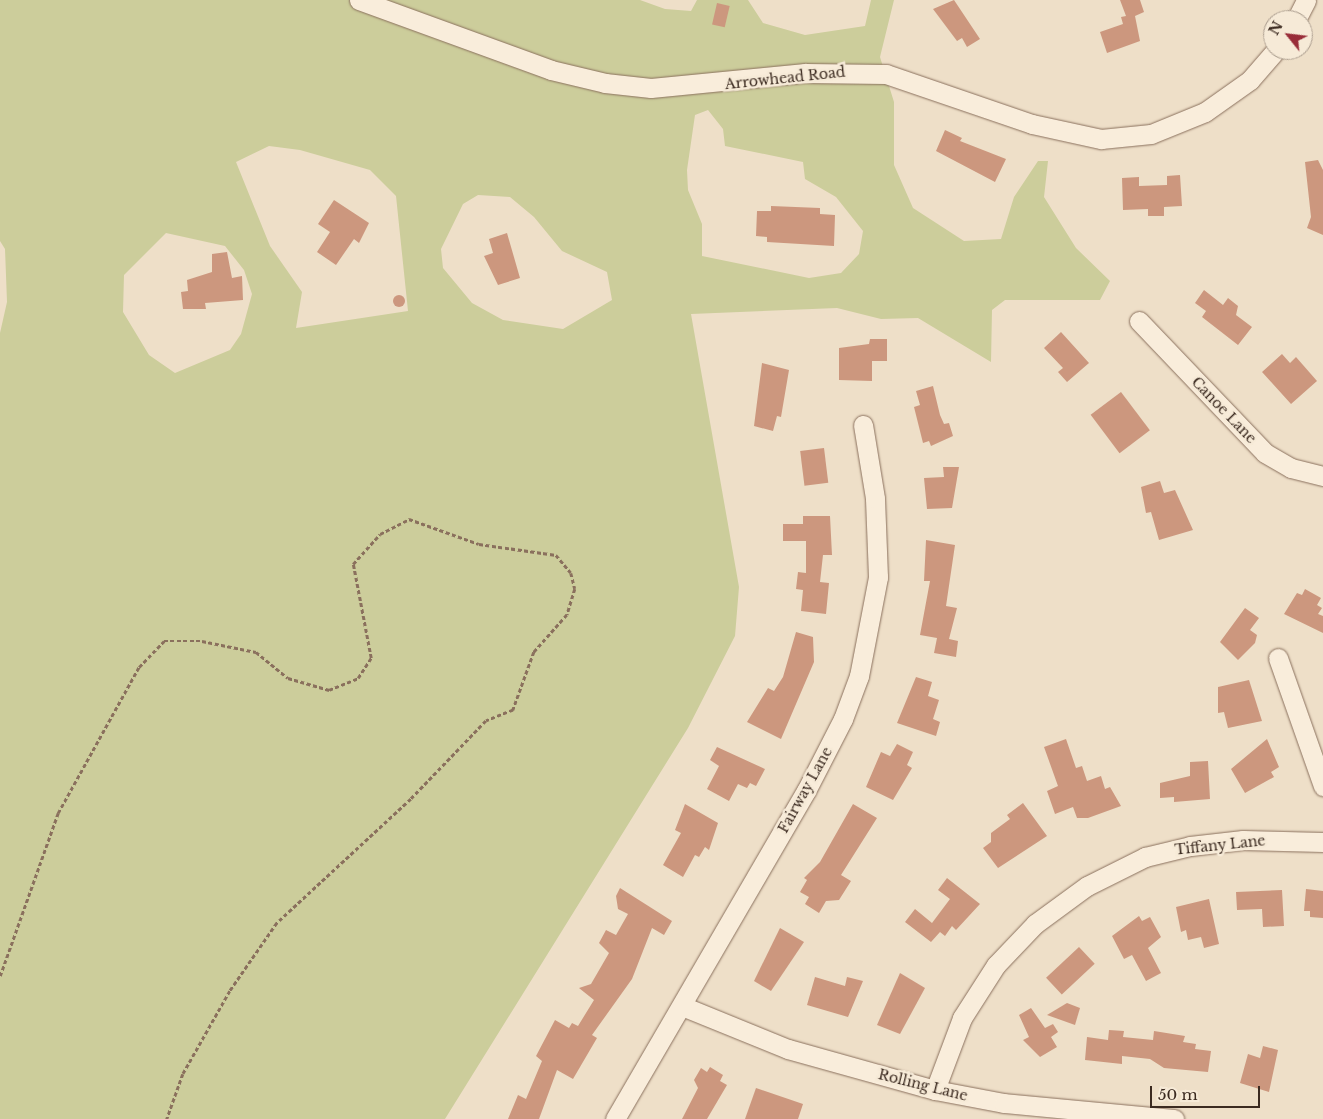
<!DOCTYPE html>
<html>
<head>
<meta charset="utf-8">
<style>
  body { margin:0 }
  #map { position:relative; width:1323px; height:1119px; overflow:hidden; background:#eedfc8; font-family:"Libre Baskerville",serif }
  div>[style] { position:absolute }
  .green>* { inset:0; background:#cccd9b }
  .building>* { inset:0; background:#cc977e; transform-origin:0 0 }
  .round { border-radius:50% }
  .path>* { height:2.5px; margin-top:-1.25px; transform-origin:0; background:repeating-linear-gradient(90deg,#8a705d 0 4px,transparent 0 6.5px) }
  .roads { filter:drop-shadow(0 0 1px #8a705d) drop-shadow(0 0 1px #8a705d) }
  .minor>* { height:19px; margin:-9.5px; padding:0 9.5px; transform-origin:9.5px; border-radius:9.5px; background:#f9eddb }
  span { translate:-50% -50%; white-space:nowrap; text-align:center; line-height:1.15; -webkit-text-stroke:5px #f6ead7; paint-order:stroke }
  .street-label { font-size:14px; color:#3b2a20 }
  .north { position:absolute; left:1263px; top:10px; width:50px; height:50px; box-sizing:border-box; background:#f6ead7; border:1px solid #ab9d8e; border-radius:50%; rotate:299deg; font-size:14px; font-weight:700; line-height:20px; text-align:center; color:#3b2a20 }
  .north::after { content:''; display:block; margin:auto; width:18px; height:22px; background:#992d39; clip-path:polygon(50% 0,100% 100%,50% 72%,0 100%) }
  .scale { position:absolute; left:1150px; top:1086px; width:110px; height:22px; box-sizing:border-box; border:2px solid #3b2a20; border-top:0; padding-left:6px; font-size:15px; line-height:18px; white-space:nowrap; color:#3b2a20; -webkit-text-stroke:4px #f6ead7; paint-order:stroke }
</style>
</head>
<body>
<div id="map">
  <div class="green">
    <div style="clip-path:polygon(evenodd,0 0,640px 0,665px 9px,691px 11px,697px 0,748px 0,763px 23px,805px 35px,865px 26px,871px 0,894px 0,880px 57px,894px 102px,894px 165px,913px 208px,964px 241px,1001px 239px,1014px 197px,1038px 161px,1048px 161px,1044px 197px,1076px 248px,1110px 281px,1100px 300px,1005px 300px,992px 310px,991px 362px,918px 318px,881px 319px,837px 308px,691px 314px,739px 587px,735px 636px,688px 728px,445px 1119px,0 1119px,0 333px,7px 302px,5px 249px,0 241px,0 0,708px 110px,723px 129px,725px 146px,803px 162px,805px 179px,836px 197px,863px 231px,859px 254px,841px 273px,809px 278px,702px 256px,702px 224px,688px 190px,687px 170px,695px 115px,708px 110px,0 0,269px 146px,300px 150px,370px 170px,396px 196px,408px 311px,296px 328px,302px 292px,270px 246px,236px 162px,269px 146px,0 0,478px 195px,510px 197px,534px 217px,562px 251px,607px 272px,612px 300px,563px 329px,503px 320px,472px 303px,443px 268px,441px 249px,463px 204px,478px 195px,0 0,166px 233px,225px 246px,244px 270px,252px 294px,241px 334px,230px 350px,175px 373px,149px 355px,123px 312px,124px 275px,166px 233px)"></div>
  </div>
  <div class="building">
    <div style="clip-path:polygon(954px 0,980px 39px,967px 47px,962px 38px,957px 41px,933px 9px)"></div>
    <div style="clip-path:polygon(1120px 0,1140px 0,1144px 12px,1135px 16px,1140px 41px,1107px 53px,1100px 32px,1123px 24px,1121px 17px,1126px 16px)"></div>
    <div style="left:717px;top:3px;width:13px;height:22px;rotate:13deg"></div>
    <div style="clip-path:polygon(945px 130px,962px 138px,960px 141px,1006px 159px,995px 182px,936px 151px)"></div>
    <div style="clip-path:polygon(1318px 160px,1323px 170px,1323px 235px,1307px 228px,1311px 217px,1305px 162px)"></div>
    <div style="clip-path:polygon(1180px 175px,1182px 206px,1164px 207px,1164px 216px,1148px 216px,1148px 209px,1123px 210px,1122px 178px,1139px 177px,1139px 186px,1167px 185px,1167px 176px)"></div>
    <div style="clip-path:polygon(334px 200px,369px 223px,359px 243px,354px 239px,336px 265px,317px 252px,330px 232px,318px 224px)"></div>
    <div style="clip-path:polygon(771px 206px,820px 208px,820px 214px,835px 215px,834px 246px,767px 242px,767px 237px,756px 236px,757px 211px,771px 211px)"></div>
    <div style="clip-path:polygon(507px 233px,520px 278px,498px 285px,484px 256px,493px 253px,489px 239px)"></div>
    <div style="clip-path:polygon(227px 252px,232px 278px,242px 276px,243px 300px,205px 303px,206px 309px,183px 309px,181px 292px,188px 291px,187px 280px,212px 272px,212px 254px)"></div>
    <div style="clip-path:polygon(1204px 290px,1223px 305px,1228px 298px,1238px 306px,1236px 315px,1252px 327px,1238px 345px,1202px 317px,1206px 311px,1195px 303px)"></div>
    <div class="round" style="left:393px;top:295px;width:12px;height:12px"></div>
    <div style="clip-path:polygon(1061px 332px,1089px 363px,1067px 382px,1058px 372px,1063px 368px,1044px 348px)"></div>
    <div style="clip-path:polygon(870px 339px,887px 339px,887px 361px,872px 361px,872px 381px,839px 380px,839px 348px,869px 344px)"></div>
    <div style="clip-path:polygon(1282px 354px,1290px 363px,1296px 357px,1317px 381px,1291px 404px,1262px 372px)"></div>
    <div style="clip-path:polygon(762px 363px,789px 370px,781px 417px,777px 416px,773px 431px,754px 426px)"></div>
    <div style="clip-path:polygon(933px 386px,940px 415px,944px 424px,949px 423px,953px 436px,931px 446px,929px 441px,923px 443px,914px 407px,920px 405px,916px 391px)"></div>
    <div style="left:1121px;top:392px;width:48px;height:38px;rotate:53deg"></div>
    <div style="left:824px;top:448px;width:35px;height:24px;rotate:83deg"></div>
    <div style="clip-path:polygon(943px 467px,959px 467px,952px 508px,927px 509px,924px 478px,944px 477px)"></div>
    <div style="clip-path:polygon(1160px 481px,1164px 493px,1175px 490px,1193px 530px,1159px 540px,1151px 512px,1146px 513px,1141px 487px)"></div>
    <div style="clip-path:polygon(803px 516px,830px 516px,832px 555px,823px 555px,820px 582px,829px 583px,826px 614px,801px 611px,803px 590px,796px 589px,798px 572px,806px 573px,806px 541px,783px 541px,783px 524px,803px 524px)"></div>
    <div style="clip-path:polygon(926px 540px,955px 545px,946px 606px,957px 608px,949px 639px,958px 641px,956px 657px,934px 653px,937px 638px,920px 635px,930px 581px,924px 581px)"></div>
    <div style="clip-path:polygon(1305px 589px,1321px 598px,1317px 605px,1322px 608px,1318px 614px,1323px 616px,1323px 633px,1284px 614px,1297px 593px,1302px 595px)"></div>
    <div style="clip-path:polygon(1245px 608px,1259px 618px,1250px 630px,1257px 635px,1255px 643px,1238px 660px,1220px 642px)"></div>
    <div style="clip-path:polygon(796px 632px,813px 637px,814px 662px,781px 739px,747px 722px,768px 688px,774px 691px,783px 677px)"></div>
    <div style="clip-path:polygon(916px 677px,932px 682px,928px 696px,939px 700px,933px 719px,940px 722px,936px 736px,897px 723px)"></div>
    <div style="clip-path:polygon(1249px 680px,1262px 721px,1228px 728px,1224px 712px,1218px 713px,1218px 687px)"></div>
    <div style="clip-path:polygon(1066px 739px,1076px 768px,1082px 766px,1087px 781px,1101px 776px,1105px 789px,1110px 787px,1121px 806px,1088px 818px,1077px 818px,1073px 807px,1055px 814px,1047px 791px,1058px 786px,1044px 747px)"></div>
    <div style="clip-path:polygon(1267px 739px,1279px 767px,1271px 772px,1274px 777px,1245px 793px,1231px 769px)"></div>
    <div style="clip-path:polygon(897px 744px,913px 752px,907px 765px,912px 768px,893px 800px,866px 787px,881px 752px,890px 756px)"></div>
    <div style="clip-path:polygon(717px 747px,765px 769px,756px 786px,750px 783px,747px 788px,738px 784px,729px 801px,707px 789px,719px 766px,710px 760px)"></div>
    <div style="clip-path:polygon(1208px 761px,1210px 799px,1174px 802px,1174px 797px,1160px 798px,1160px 783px,1190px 776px,1190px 762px)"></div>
    <div style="clip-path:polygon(1023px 803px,1047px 836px,998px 868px,983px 848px,991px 842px,991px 833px,1010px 819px,1007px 815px)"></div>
    <div style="clip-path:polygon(685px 804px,718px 823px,709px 850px,705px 847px,699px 857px,695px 855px,683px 877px,663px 865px,681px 833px,675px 830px)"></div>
    <div style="clip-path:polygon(853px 804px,877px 818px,841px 875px,851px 881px,839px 900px,826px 901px,819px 913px,805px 904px,809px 897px,800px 892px,807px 880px,804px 878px,820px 862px)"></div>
    <div style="clip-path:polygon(947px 878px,980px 904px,956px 930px,952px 926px,945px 936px,940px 932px,931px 942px,905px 922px,915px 909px,932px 923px,950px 899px,938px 890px)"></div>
    <div style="clip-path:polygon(620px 888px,672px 921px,664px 935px,652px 928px,632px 979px,592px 1035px,597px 1038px,573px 1079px,557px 1070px,539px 1119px,508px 1119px,518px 1095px,526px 1099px,542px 1061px,536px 1056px,555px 1020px,569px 1028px,572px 1023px,578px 1026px,594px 1000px,579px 988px,591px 984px,609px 953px,599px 943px,606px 930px,616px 935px,628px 914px,618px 909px,616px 896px)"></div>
    <div style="clip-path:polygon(1306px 889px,1323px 891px,1323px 918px,1310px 917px,1310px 911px,1304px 911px)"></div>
    <div style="clip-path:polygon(1282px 890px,1284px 926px,1263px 927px,1262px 909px,1237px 910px,1236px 892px)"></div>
    <div style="clip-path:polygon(1209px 899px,1219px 944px,1204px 948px,1201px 937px,1188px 940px,1186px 930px,1181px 932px,1176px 907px)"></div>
    <div style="clip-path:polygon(1139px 916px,1142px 921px,1150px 917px,1161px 937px,1148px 948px,1161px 973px,1146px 981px,1132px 955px,1124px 959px,1112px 936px)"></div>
    <div style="clip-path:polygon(780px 928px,804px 942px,771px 991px,754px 981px)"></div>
    <div style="left:1079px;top:947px;width:23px;height:45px;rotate:47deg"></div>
    <div style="clip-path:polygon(900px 973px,925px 988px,900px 1034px,877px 1025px)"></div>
    <div style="clip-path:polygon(815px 977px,845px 986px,847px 977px,863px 981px,848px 1017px,807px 1005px)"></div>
    <div style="clip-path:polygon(1067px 1003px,1080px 1008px,1075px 1025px,1047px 1015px)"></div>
    <div style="clip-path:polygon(1031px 1008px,1045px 1028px,1053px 1024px,1058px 1032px,1051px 1037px,1057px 1047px,1040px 1057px,1023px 1040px,1029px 1037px,1019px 1015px)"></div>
    <div style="clip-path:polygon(1109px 1030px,1124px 1031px,1123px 1037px,1153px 1040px,1154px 1031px,1185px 1036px,1183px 1042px,1196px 1044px,1195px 1049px,1211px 1051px,1208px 1072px,1164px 1068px,1150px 1059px,1122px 1056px,1122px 1064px,1085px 1060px,1087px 1037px,1108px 1040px)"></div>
    <div style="clip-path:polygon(1263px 1046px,1278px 1050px,1269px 1092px,1240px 1083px,1248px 1054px,1260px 1058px)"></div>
    <div style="clip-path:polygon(710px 1067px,723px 1075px,720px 1081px,727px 1085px,707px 1119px,682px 1119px,698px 1088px,694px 1080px,701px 1068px,707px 1072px)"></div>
    <div style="clip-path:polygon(756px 1088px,803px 1104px,798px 1119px,745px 1119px)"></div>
  </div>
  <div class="path">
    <div style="left:0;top:976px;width:173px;rotate:-70.4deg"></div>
    <div style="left:58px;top:813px;width:167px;rotate:-61deg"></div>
    <div style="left:139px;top:667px;width:36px;rotate:-46deg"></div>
    <div style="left:164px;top:641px;width:38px"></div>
    <div style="left:202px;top:641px;width:55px;rotate:11.5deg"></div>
    <div style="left:256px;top:652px;width:41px;rotate:39.1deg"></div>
    <div style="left:288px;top:678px;width:43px;rotate:16.3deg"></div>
    <div style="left:329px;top:690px;width:31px;rotate:-22deg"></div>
    <div style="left:358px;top:678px;width:24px;rotate:-57deg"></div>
    <div style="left:371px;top:658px;width:96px;rotate:-100.8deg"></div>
    <div style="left:353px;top:564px;width:40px;rotate:-48deg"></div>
    <div style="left:380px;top:534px;width:33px;rotate:-27deg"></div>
    <div style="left:409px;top:519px;width:74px;rotate:19.7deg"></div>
    <div style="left:479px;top:544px;width:78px;rotate:8.1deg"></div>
    <div style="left:556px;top:555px;width:23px;rotate:50deg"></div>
    <div style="left:571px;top:573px;width:16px;rotate:76deg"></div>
    <div style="left:575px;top:589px;width:27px;rotate:107deg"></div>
    <div style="left:567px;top:615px;width:50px;rotate:131.7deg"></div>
    <div style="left:534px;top:652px;width:62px;rotate:109.9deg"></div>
    <div style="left:513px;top:710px;width:29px;rotate:158deg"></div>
    <div style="left:486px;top:721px;width:108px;rotate:133.9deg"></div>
    <div style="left:411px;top:799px;width:183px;rotate:137.2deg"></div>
    <div style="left:277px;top:923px;width:83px;rotate:124.7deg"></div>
    <div style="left:230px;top:991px;width:95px;rotate:119.5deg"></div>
    <div style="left:183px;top:1074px;width:48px;rotate:109.6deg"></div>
  </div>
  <div class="roads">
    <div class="minor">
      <div style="left:359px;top:0;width:204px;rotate:20deg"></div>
      <div style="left:551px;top:70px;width:56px;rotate:13.5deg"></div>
      <div style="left:605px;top:83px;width:46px;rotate:6.2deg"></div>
      <div style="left:651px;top:88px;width:155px;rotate:-5.6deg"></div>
      <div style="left:805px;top:73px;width:81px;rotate:0.7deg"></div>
      <div style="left:886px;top:74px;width:154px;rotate:18.9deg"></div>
      <div style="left:1032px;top:124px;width:71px;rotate:12.3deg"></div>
      <div style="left:1101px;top:139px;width:50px;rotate:-5.7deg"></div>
      <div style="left:1151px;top:134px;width:58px;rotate:-22.2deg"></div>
      <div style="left:1205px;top:112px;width:55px;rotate:-35.4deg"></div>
      <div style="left:1250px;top:80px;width:40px;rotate:-49deg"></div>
      <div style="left:1296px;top:20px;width:22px;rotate:-63deg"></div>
      <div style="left:1139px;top:321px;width:182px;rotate:46.3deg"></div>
      <div style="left:1265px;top:453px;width:30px;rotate:30deg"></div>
      <div style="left:1291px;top:468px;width:33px;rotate:14deg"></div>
      <div style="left:1278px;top:658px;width:136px;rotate:70.6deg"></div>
      <div style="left:682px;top:1006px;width:114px;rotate:22.1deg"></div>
      <div style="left:788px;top:1049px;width:153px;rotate:15.6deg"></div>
      <div style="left:935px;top:1090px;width:70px;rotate:10.7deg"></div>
      <div style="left:1004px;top:1103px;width:171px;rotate:5.4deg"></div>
      <div style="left:935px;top:1090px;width:77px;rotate:-69.4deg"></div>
      <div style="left:962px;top:1018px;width:63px;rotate:-57.3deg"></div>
      <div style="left:996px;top:965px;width:57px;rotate:-46.4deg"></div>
      <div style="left:1035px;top:924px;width:64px;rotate:-36.2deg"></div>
      <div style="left:1087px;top:886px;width:65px;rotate:-26.6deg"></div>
      <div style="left:1145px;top:857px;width:46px;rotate:-13.7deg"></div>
      <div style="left:1190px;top:846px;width:53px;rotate:-6.5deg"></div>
      <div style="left:1243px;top:840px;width:80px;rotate:1.4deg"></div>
      <div style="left:615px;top:1119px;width:380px;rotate:-59.8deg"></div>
      <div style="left:806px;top:791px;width:81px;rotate:-62.8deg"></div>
      <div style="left:843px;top:719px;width:46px;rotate:-69.6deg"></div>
      <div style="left:859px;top:676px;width:101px;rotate:-79.1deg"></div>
      <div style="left:878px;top:577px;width:79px;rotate:-92.2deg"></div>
      <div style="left:875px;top:498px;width:74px;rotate:-99.3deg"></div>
    </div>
  </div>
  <div class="street-label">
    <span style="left:785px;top:78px;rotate:-6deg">Arrowhead Road</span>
    <span style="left:1224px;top:410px;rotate:46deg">Canoe Lane</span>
    <span style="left:805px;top:790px;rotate:-61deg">Fairway Lane</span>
    <span style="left:1220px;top:845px;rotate:-6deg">Tiffany Lane</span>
    <span style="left:923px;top:1085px;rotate:14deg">Rolling Lane</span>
  </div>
  <div class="north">N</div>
  <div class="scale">50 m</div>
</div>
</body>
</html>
